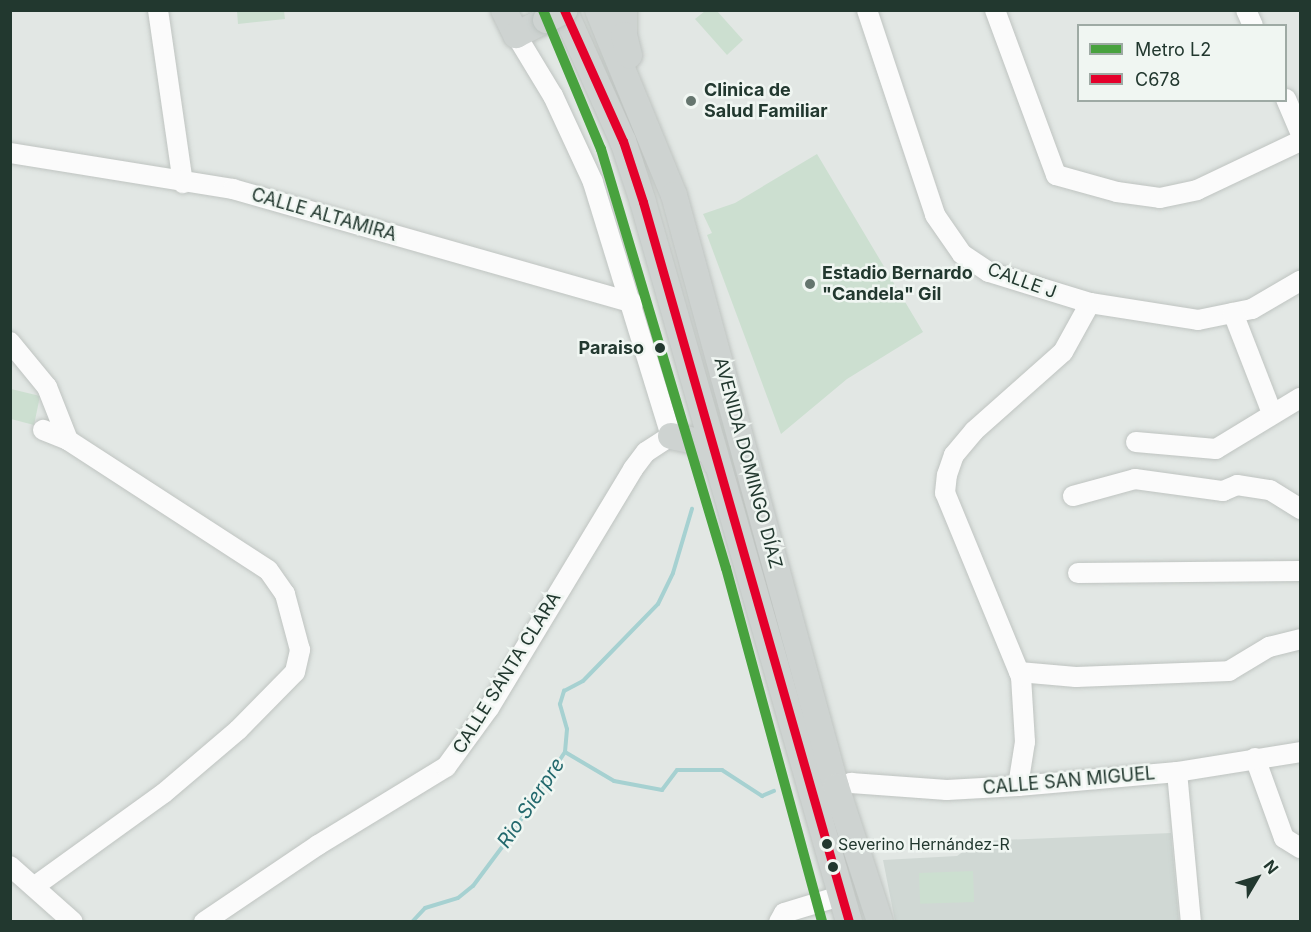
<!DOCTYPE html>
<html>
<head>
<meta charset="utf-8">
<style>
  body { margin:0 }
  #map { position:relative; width:1311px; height:932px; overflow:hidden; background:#e2e7e4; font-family:Inter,sans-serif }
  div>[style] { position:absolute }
  .built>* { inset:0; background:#d0d8d4 }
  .green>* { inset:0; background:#ccdfd0; transform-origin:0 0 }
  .stream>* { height:4px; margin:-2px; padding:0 2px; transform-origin:2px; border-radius:2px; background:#a6d1d1 }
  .roads { filter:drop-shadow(0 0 2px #bfc4c1) drop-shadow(0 0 2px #bfc4c1) }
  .minor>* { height:20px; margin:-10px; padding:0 10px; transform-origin:10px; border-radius:10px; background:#fbfbfb }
  .major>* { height:26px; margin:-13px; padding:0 13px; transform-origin:13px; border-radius:13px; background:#ced3d1 }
  .bridges { filter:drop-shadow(0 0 2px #bcc3c0) drop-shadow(0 0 2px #bcc3c0) }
  .major-bridge>* { height:26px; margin:-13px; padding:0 13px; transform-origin:13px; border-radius:13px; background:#ced3d1 }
  .bus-1>* { height:9px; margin:-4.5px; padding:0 4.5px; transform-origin:4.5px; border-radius:4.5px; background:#e4002b }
  .metro-1>* { height:10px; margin:-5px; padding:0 5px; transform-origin:5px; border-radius:5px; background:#48a23e }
  .dots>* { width:16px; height:16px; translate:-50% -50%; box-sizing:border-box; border:3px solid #f0f6f2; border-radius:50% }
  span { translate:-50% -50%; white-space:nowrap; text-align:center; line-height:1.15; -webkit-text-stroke:5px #f0f6f2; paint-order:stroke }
  .bus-label { font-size:16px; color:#22382f }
  .left { translate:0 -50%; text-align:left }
  .poi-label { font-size:18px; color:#22382f; font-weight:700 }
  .street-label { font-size:18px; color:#22382f }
  .stop-label { font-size:18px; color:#22382f; font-weight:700 }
  .right { translate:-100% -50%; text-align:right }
  .water-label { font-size:20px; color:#23696d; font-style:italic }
  .frame { position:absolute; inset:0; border:12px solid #22382f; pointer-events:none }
  .legend { position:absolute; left:1077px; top:24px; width:210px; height:78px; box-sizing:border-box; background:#f0f6f2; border:2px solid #9eaaa4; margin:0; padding:8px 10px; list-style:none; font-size:18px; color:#22382f }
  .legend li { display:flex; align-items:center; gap:12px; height:30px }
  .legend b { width:30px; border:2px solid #9eaaa4 }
  .north { position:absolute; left:1227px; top:848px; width:60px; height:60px; -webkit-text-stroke:4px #f0f6f2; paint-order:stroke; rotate:52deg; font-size:16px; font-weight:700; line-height:24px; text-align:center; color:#22382f }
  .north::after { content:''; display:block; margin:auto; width:21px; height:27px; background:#22382f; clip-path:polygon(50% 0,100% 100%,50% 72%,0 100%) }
</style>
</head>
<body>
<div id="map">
  <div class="built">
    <div style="clip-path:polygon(1171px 833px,1179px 921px,895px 921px,883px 860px,957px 856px,978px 841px)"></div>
  </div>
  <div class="green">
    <div style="clip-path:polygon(237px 11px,284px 11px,285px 19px,238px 24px)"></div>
    <div style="clip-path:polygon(705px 11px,717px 11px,743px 40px,727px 55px,695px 19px)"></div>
    <div style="clip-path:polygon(817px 154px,923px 332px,847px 379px,781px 434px,707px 235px,712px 233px,703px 214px,735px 203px)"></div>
    <div style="clip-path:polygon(11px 389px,40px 396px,34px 425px,11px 419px)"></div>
    <div style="left:973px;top:871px;width:31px;height:54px;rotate:88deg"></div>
  </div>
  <div class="stream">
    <div style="left:565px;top:752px;width:57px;rotate:30.6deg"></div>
    <div style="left:614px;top:781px;width:49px;rotate:10.6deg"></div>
    <div style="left:662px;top:790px;width:25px;rotate:-53deg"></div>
    <div style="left:677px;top:770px;width:45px"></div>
    <div style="left:722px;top:770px;width:48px;rotate:33deg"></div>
    <div style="left:762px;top:796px;width:13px;rotate:-23deg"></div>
    <div style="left:412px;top:922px;width:19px;rotate:-47deg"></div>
    <div style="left:425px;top:908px;width:34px;rotate:-17deg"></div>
    <div style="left:458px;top:898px;width:19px;rotate:-39deg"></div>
    <div style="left:473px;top:886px;width:64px;rotate:-53.3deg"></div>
    <div style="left:511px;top:835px;width:99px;rotate:-57deg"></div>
    <div style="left:565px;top:752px;width:23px;rotate:-85deg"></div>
    <div style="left:567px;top:729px;width:26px;rotate:-106deg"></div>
    <div style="left:560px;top:704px;width:14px;rotate:-73deg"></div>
    <div style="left:564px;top:691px;width:21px;rotate:-28deg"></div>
    <div style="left:583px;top:681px;width:107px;rotate:-45.8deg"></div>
    <div style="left:658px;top:604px;width:34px;rotate:-64deg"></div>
    <div style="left:673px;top:573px;width:67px;rotate:-73.5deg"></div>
  </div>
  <div class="roads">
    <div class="minor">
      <div style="left:158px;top:10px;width:175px;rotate:81.8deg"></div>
      <div style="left:867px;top:10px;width:216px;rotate:71.6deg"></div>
      <div style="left:935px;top:215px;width:47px;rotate:55.3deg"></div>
      <div style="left:962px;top:254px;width:32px;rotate:34deg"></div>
      <div style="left:989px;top:272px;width:106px;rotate:17.1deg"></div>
      <div style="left:1090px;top:303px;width:109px;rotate:8.9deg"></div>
      <div style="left:1198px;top:320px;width:55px;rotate:-11.5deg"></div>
      <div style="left:1252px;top:309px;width:56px;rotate:-30.3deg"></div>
      <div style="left:995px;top:10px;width:176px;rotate:69.7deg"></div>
      <div style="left:1056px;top:175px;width:63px;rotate:15.6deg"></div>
      <div style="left:1117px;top:192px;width:43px;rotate:7.9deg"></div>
      <div style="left:1160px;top:198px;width:38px;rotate:-12deg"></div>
      <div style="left:1197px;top:190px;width:114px;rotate:-25.4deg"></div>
      <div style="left:1246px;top:10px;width:17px;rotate:66deg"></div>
      <div style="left:1286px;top:99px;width:36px;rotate:67deg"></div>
      <div style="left:10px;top:153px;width:226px;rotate:9.2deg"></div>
      <div style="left:233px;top:189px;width:416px;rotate:15.9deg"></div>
      <div style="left:1233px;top:313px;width:107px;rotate:68.7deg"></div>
      <div style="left:10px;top:342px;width:58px;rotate:50.6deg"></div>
      <div style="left:47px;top:387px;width:57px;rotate:68.4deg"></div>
      <div style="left:1136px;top:442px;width:80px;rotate:5deg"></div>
      <div style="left:1216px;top:449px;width:98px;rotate:-31.3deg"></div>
      <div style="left:1073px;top:496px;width:64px;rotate:-15.3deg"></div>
      <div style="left:1135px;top:479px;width:89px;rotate:7.8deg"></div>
      <div style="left:1223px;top:491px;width:15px;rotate:-23deg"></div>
      <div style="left:1237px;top:485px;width:33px;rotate:9deg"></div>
      <div style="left:1270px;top:490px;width:36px;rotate:32deg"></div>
      <div style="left:1078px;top:573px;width:222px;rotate:-0.5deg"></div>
      <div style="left:1019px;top:672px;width:57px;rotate:5deg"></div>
      <div style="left:1076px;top:677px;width:153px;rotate:-2.2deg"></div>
      <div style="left:1229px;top:671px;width:47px;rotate:-31deg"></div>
      <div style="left:1269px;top:647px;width:32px;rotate:-14deg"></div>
      <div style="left:1255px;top:758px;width:85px;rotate:70.1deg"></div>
      <div style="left:1284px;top:838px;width:19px;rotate:32deg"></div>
      <div style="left:1177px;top:772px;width:151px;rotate:84.7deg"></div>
      <div style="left:1018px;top:786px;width:45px;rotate:-81deg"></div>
      <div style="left:1025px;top:742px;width:65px;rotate:-93.5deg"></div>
      <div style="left:1021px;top:677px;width:199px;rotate:-112.4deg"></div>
      <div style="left:945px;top:493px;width:18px;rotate:-84deg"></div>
      <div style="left:947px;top:475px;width:21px;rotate:-71deg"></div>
      <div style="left:954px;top:455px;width:31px;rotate:-50deg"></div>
      <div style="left:974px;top:431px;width:119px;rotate:-41.6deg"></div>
      <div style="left:1063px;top:352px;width:56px;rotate:-61.1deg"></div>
      <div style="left:836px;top:787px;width:16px;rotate:-15deg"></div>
      <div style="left:851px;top:783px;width:96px;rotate:4.2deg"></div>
      <div style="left:947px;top:790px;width:71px;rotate:-3.2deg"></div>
      <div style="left:1018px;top:786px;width:160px;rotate:-5deg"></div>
      <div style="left:1177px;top:772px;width:125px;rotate:-9.2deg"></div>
      <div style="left:10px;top:866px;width:84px;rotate:41.6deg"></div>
      <div style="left:35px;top:886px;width:159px;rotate:-35.8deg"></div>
      <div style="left:164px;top:793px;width:97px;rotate:-40.4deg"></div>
      <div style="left:238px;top:730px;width:81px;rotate:-45.5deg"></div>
      <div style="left:295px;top:672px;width:23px;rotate:-77deg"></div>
      <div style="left:300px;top:650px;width:58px;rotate:-105deg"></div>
      <div style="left:285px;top:594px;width:29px;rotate:-125deg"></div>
      <div style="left:268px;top:570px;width:239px;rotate:-147deg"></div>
      <div style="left:68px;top:440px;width:27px;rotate:-158deg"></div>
      <div style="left:204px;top:922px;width:138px;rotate:-34deg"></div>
      <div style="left:318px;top:845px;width:150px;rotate:-31.4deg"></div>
      <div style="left:446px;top:767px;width:73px;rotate:-53.9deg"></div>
      <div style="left:489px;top:708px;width:279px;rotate:-58.9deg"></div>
      <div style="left:633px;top:469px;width:21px;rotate:-53deg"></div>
      <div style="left:646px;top:452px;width:30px;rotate:-33deg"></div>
      <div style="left:671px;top:436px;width:266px;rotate:-107.1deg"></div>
      <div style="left:593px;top:182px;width:95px;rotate:-114.9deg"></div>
      <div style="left:553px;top:96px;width:71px;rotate:-121.2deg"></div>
      <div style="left:779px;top:922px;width:10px;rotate:-61deg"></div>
      <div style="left:784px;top:913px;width:59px;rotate:-16.9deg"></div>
    </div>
    <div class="major">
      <div style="left:504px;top:10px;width:28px;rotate:64deg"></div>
      <div style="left:516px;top:35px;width:34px;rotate:-27deg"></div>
      <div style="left:564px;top:10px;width:144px;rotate:65.8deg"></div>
      <div style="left:623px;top:141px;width:64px;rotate:71.8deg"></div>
      <div style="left:643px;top:202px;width:749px;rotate:74.03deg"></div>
      <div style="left:598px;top:10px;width:200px;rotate:67.7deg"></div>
      <div style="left:674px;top:195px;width:614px;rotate:74.7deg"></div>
      <div style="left:836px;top:787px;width:142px;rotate:71.9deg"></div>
      <div style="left:624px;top:10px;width:25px;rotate:90deg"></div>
      <div style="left:624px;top:35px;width:21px;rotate:76deg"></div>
      <div style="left:671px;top:436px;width:25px;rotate:12deg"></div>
      <div style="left:695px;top:441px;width:21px;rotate:37deg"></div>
      <div style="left:712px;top:454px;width:10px;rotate:66deg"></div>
    </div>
  </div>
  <div class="bridges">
    <div class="major-bridge">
      <div style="left:546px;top:20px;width:21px;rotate:-28deg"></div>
    </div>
  </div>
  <div class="bus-1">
    <div style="left:564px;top:10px;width:144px;rotate:65.8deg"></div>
    <div style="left:623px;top:141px;width:64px;rotate:71.8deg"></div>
    <div style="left:643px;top:202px;width:749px;rotate:74.03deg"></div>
  </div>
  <div class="metro-1">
    <div style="left:543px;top:10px;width:151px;rotate:67.4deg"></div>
    <div style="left:601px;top:149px;width:437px;rotate:73.4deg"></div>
    <div style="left:726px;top:568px;width:367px;rotate:74.8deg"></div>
  </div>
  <div class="dots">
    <div style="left:691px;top:101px;background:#65756e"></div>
    <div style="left:810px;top:284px;background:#65756e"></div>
    <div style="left:660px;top:348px;background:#22382f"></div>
    <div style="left:827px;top:844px;background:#22382f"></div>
    <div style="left:833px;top:867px;background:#22382f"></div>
  </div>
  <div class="bus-label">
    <span class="left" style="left:838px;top:844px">Severino Hernández-R</span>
  </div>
  <div class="poi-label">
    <span class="left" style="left:704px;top:101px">Clinica de<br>Salud Familiar</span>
    <span class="left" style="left:822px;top:284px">Estadio Bernardo<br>"Candela" Gil</span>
  </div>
  <div class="street-label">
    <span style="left:324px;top:215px;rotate:16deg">CALLE ALTAMIRA</span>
    <span style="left:1022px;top:281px;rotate:20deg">CALLE J</span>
    <span style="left:748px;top:463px;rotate:75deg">AVENIDA DOMINGO DÍAZ</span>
    <span style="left:507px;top:673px;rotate:-58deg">CALLE SANTA CLARA</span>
    <span style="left:1069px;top:781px;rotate:-5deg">CALLE SAN MIGUEL</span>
  </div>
  <div class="stop-label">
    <span class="right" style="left:644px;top:348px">Paraiso</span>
  </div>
  <div class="water-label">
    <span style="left:531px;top:803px;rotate:-56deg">Rio Sierpre</span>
  </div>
  <div class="frame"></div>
  <ul class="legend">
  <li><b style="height:8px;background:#48a23e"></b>Metro L2</li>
  <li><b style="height:8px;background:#e4002b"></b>C678</li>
  </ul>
  <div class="north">N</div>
</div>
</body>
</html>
